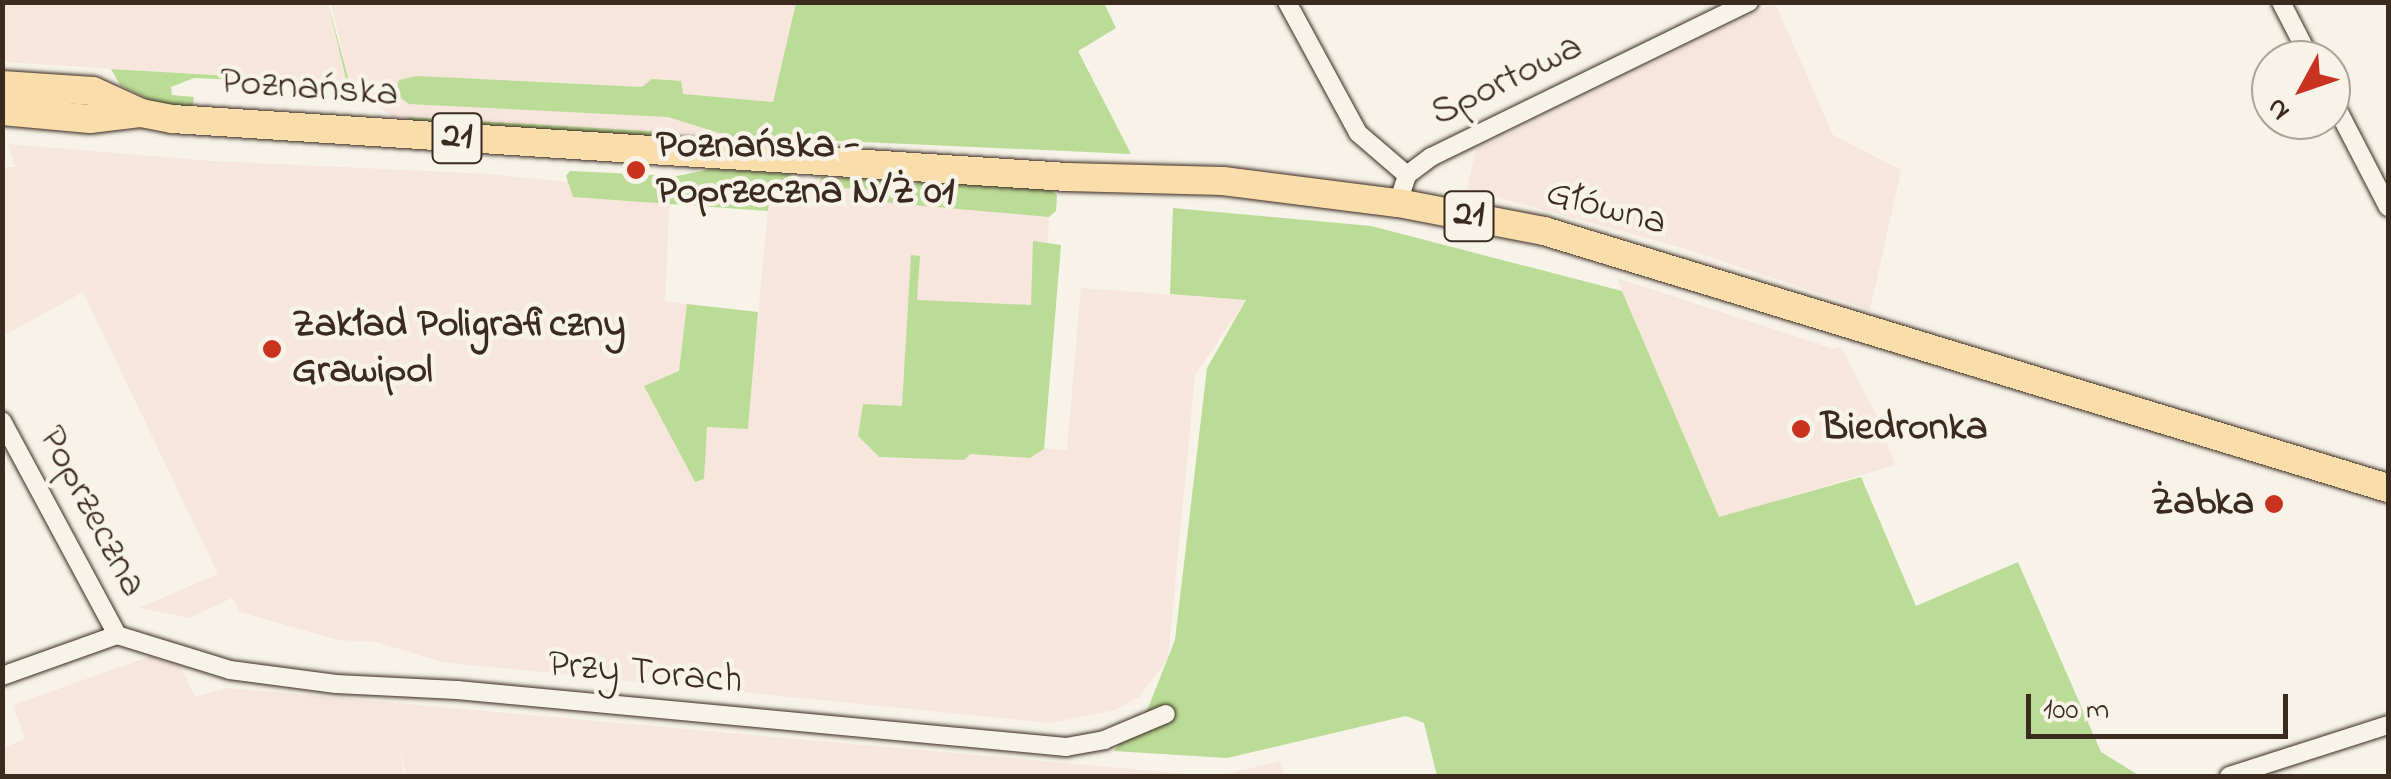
<!DOCTYPE html>
<html>
<head>
<meta charset="utf-8">
<style>
  body { margin:0 }
  #map { position:relative; width:2391px; height:779px; overflow:hidden; background:#f7f3e8; font-family:"Indie Flower",sans-serif }
  div>[style] { position:absolute }
  .built>* { inset:0; background:#f7e6dc }
  .green>* { inset:0; background:#badc96 }
  .roads { filter:drop-shadow(0 0 2px #3b2a1e) drop-shadow(0 0 2px #3b2a1e) }
  .street>* { height:18px; margin:-9px; padding:0 9px; transform-origin:9px; border-radius:9px; background:#f7f3e8 }
  .primary>* { height:28px; margin:-14px; padding:0 14px; transform-origin:14px; border-radius:14px; background:#f9ddab }
  .dots>* { width:28px; height:28px; translate:-50% -50%; box-sizing:border-box; border:5px solid #f7f3e8; border-radius:50% }
  span { translate:-50% -50%; white-space:nowrap; text-align:center; line-height:1.15; -webkit-text-stroke:9px #f7f3e8; paint-order:stroke }
  .shield-label span { padding:2px 8px; background:#f7f3e8; border:2px solid; border-radius:8px; -webkit-text-stroke-width:0 }
  .shield-label { font-size:38px; color:#3b2a1e; font-weight:700 }
  .street-label { font-size:40px; color:#3b2a1e }
  .poi-label { font-size:40px; color:#3b2a1e; font-weight:700 }
  .left { translate:0 -50%; text-align:left }
  .right { translate:-100% -50%; text-align:right }
  .frame { position:absolute; inset:0; border:5px solid #3b2a1e; pointer-events:none }
  .north { position:absolute; left:2251px; top:40px; width:100px; height:100px; box-sizing:border-box; background:#f7f3e8; border:2px solid #aca397; border-radius:50%; rotate:230deg; font-size:28px; font-weight:700; line-height:40px; text-align:center; color:#3b2a1e }
  .north::after { content:''; display:block; margin:auto; width:35px; height:45px; background:#c8321e; clip-path:polygon(50% 0,100% 100%,50% 72%,0 100%) }
  .scale { position:absolute; left:2026px; top:694px; width:262px; height:45px; box-sizing:border-box; border:5px solid #3b2a1e; border-top:0; padding-left:12px; font-size:30px; line-height:35px; white-space:nowrap; color:#3b2a1e; -webkit-text-stroke:8px #f7f3e8; paint-order:stroke }
</style>
</head>
<body>
<div id="map">
  <div class="built">
    <div style="clip-path:polygon(2px 3px,328px 3px,348px 83px,3px 62px)"></div>
    <div style="clip-path:polygon(331px 3px,805px 3px,775px 144px,553px 135px,395px 119px,350px 85px)"></div>
    <div style="clip-path:polygon(1775px 3px,1833px 135px,1901px 170px,1870px 310px,1686px 249px,1467px 189px,1476px 150px)"></div>
    <div style="clip-path:polygon(8px 144px,211px 161px,489px 174px,670px 192px,665px 301px,687px 304px,675px 426px,748px 429px,770px 185px,1050px 201px,1039px 392px,858px 436px,879px 457px,913px 459px,932px 441px,1067px 450px,1081px 288px,1246px 300px,1195px 375px,1168px 659px,1139px 697px,1115px 710px,1050px 723px,442px 662px,377px 642px,338px 640px,240px 612px,232px 598px,189px 618px,139px 608px,218px 574px,83px 292px,3px 336px,2px 167px,15px 167px)"></div>
    <div style="clip-path:polygon(1617px 278px,1834px 349px,1841px 347px,1879px 420px,1895px 465px,1719px 518px)"></div>
    <div style="clip-path:polygon(151px 656px,181px 668px,195px 697px,228px 688px,1198px 775px,1217px 776px,1280px 761px,1284px 776px,406px 776px,400px 746px,404px 776px,3px 776px,3px 748px,25px 739px,13px 705px)"></div>
  </div>
  <div class="green">
    <div style="clip-path:polygon(328px 3px,350px 85px,194px 78px,171px 87px,172px 95px,194px 97px,192px 109px,158px 104px,120px 85px,111px 69px,347px 83px)"></div>
    <div style="clip-path:polygon(796px 3px,1104px 3px,1116px 28px,1078px 51px,1131px 154px,729px 136px,668px 117px,409px 104px,395px 94px,399px 80px,417px 76px,642px 87px,652px 79px,681px 81px,683px 94px,773px 102px)"></div>
    <div style="clip-path:polygon(409px 117px,666px 132px,692px 139px,406px 123px)"></div>
    <div style="clip-path:polygon(711px 169px,790px 174px,798px 186px,771px 185px,768px 211px,573px 197px,566px 176px,570px 171px,677px 176px)"></div>
    <div style="clip-path:polygon(821px 177px,889px 179px,893px 184px,893px 203px,873px 201px,874px 190px,838px 188px,837px 202px,817px 201px)"></div>
    <div style="clip-path:polygon(919px 181px,1050px 189px,1057px 195px,1056px 211px,1049px 217px,913px 205px,914px 186px)"></div>
    <div style="clip-path:polygon(1173px 208px,1371px 226px,1622px 291px,1719px 517px,1861px 477px,1916px 606px,2018px 562px,2101px 752px,2140px 776px,1437px 776px,1424px 723px,1406px 716px,1227px 758px,1114px 751px,1148px 708px,1175px 640px,1207px 368px,1246px 300px,1170px 294px)"></div>
    <div style="clip-path:polygon(1033px 241px,1061px 245px,1044px 449px,1030px 458px,970px 454px,964px 460px,879px 457px,858px 436px,863px 404px,902px 406px,911px 255px,920px 256px,917px 300px,1031px 305px)"></div>
    <div style="clip-path:polygon(687px 304px,758px 312px,748px 429px,707px 427px,704px 479px,695px 482px,644px 386px,679px 371px)"></div>
  </div>
  <div class="roads">
    <div class="street">
      <div style="left:1287px;top:2px;width:149px;rotate:61.5deg"></div>
      <div style="left:1358px;top:133px;width:65px;rotate:40.6deg"></div>
      <div style="left:2281px;top:2px;width:65px;rotate:62.7deg"></div>
      <div style="left:2331px;top:97px;width:124px;rotate:62.6deg"></div>
      <div style="left:1398px;top:203px;width:29px;rotate:-72deg"></div>
      <div style="left:1407px;top:175px;width:30px;rotate:-37deg"></div>
      <div style="left:1431px;top:157px;width:354px;rotate:-26deg"></div>
      <div style="left:2px;top:421px;width:243px;rotate:61.7deg"></div>
      <div style="left:117px;top:635px;width:118px;rotate:17.2deg"></div>
      <div style="left:230px;top:670px;width:107px;rotate:7.5deg"></div>
      <div style="left:336px;top:684px;width:121px;rotate:2.8deg"></div>
      <div style="left:457px;top:690px;width:612px;rotate:5.35deg"></div>
      <div style="left:1066px;top:747px;width:39px;rotate:-10deg"></div>
      <div style="left:1104px;top:740px;width:67px;rotate:-22.8deg"></div>
      <div style="left:2px;top:676px;width:122px;rotate:-19.6deg"></div>
      <div style="left:2229px;top:776px;width:167px;rotate:-17.8deg"></div>
    </div>
    <div class="primary">
      <div style="left:2px;top:85px;width:91px;rotate:3.8deg"></div>
      <div style="left:93px;top:91px;width:53px;rotate:24.6deg"></div>
      <div style="left:141px;top:113px;width:33px;rotate:11deg"></div>
      <div style="left:173px;top:119px;width:896px;rotate:3.71deg"></div>
      <div style="left:1067px;top:177px;width:156px;rotate:1.5deg"></div>
      <div style="left:1223px;top:181px;width:176px;rotate:7.2deg"></div>
      <div style="left:1398px;top:203px;width:149px;rotate:10.9deg"></div>
      <div style="left:1544px;top:231px;width:882px;rotate:16.94deg"></div>
      <div style="left:2px;top:111px;width:88px;rotate:5.2deg"></div>
      <div style="left:90px;top:119px;width:50px;rotate:-6.8deg"></div>
    </div>
  </div>
  <div class="dots">
    <div style="left:636px;top:170px;background:#c8321e"></div>
    <div style="left:272px;top:349px;background:#c8321e"></div>
    <div style="left:1801px;top:429px;background:#c8321e"></div>
    <div style="left:2274px;top:504px;background:#c8321e"></div>
  </div>
  <div class="shield-label">
    <span style="left:457px;top:138px">21</span>
    <span style="left:1469px;top:216px">21</span>
  </div>
  <div class="street-label">
    <span style="left:1507px;top:81px;rotate:-26deg">Sportowa</span>
    <span style="left:309px;top:89px;rotate:4deg">Poznańska</span>
    <span style="left:1606px;top:209px;rotate:15deg">Główna</span>
    <span style="left:91px;top:512px;rotate:62deg">Poprzeczna</span>
    <span style="left:645px;top:674px;rotate:5deg">Przy Torach</span>
  </div>
  <div class="poi-label">
    <span class="left" style="left:656px;top:170px">Poznańska -<br>Poprzeczna N/Ż 01</span>
    <span class="left" style="left:292px;top:349px">Zakład Poligraficzny<br>Grawipol</span>
    <span class="left" style="left:1821px;top:429px">Biedronka</span>
    <span class="right" style="left:2254px;top:504px">Żabka</span>
  </div>
  <div class="frame"></div>
  <div class="north">N</div>
  <div class="scale">100 m</div>
</div>
</body>
</html>
